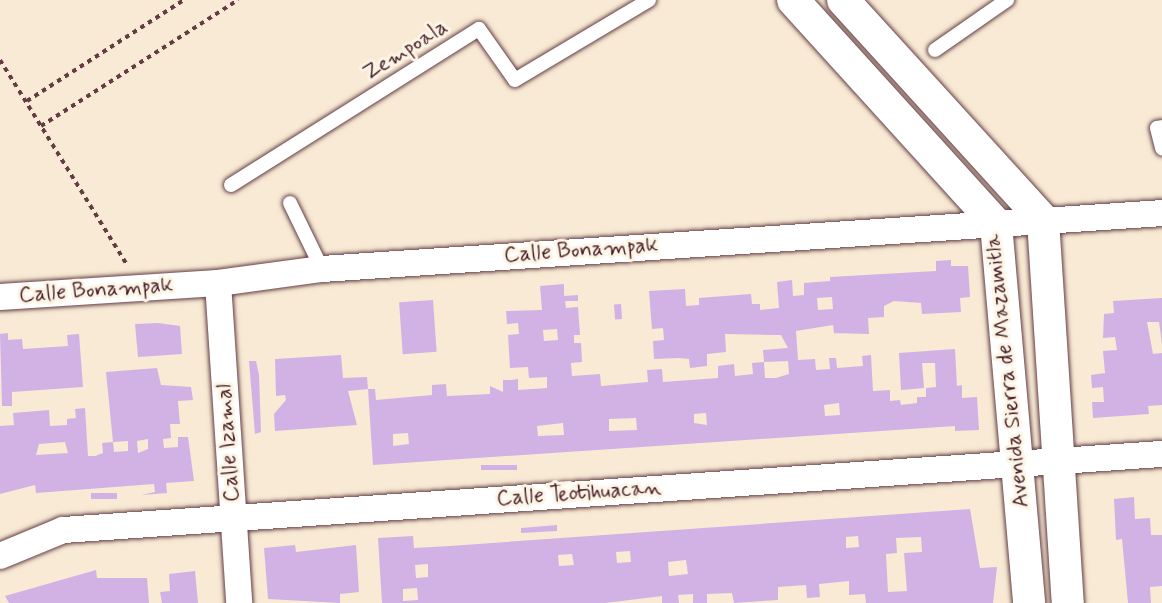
<!DOCTYPE html>
<html>
<head>
<meta charset="utf-8">
<style>
  body { margin:0 }
  #map { position:relative; width:1162px; height:603px; overflow:hidden; background:#f8ead4; font-family:Mynerve,sans-serif }
  div>[style] { position:absolute }
  .building>* { inset:0; background:#d2b2e5; transform-origin:0 0 }
  .path>* { height:4px; margin-top:-2px; transform-origin:0; background:repeating-linear-gradient(90deg,#643d44 0 4.5px,transparent 0 9px) }
  .roads { filter:drop-shadow(0 0 2px #643d44) drop-shadow(0 0 2px #643d44) }
  .service>* { height:14px; margin:-7px; padding:0 7px; transform-origin:7px; border-radius:7px; background:#fff }
  .minor>* { height:26px; margin:-13px; padding:0 13px; transform-origin:13px; border-radius:13px; background:#fff }
  .tertiary>* { height:32px; margin:-16px; padding:0 16px; transform-origin:16px; border-radius:16px; background:#fff }
  span { translate:-50% -50%; white-space:nowrap; text-align:center; line-height:1.15; -webkit-text-stroke:6px #fcf5e5; paint-order:stroke }
  .street-label { font-size:22px; color:#4a1f2b }
</style>
</head>
<body>
<div id="map">
  <div class="building">
    <div style="clip-path:polygon(evenodd,951px 260px,951px 266px,968px 266px,970px 297px,960px 298px,961px 312px,922px 314px,921px 303px,894px 301px,884px 306px,884px 317px,868px 318px,869px 334px,834px 333px,833px 325px,796px 331px,798px 360px,815px 359px,816px 370px,830px 369px,829px 358px,836px 358px,837px 368px,863px 366px,862px 356px,871px 355px,873px 391px,890px 390px,890px 401px,900px 400px,901px 405px,917px 403px,917px 397px,926px 397px,926px 388px,936px 387px,935px 363px,922px 363px,924px 388px,901px 390px,899px 353px,955px 349px,957px 386px,962px 385px,962px 398px,977px 397px,979px 430px,955px 431px,955px 426px,373px 465px,368px 389px,375px 389px,376px 400px,432px 395px,432px 385px,446px 384px,447px 396px,490px 394px,490px 386px,503px 392px,503px 380px,511px 380px,518px 379px,518px 390px,547px 388px,547px 377px,529px 378px,528px 367px,510px 368px,508px 335px,519px 334px,518px 323px,507px 324px,506px 311px,542px 310px,540px 286px,564px 284px,564px 296px,578px 295px,578px 301px,565px 301px,566px 308px,578px 307px,580px 335px,574px 335px,574px 343px,581px 343px,582px 362px,571px 363px,572px 376px,600px 374px,601px 386px,648px 382px,647px 370px,662px 369px,663px 382px,718px 378px,718px 366px,734px 364px,735px 376px,753px 374px,752px 363px,764px 362px,765px 378px,776px 378px,789px 374px,788px 361px,764px 362px,763px 350px,788px 348px,781px 335px,725px 334px,726px 352px,707px 354px,707px 366px,690px 368px,689px 359px,679px 358px,654px 359px,653px 341px,664px 340px,663px 328px,652px 329px,649px 291px,685px 289px,686px 306px,699px 305px,699px 298px,751px 294px,752px 304px,760px 304px,760px 310px,779px 308px,777px 282px,792px 280px,793px 296px,804px 295px,804px 283px,830px 281px,830px 277px,936px 271px,936px 261px,951px 260px,832px 297px,833px 309px,818px 310px,817px 298px,832px 297px,951px 260px,557px 329px,558px 340px,544px 341px,543px 330px,557px 329px,951px 260px,839px 403px,840px 415px,825px 416px,824px 405px,839px 403px,951px 260px,706px 413px,707px 425px,694px 423px,694px 414px,706px 413px,951px 260px,636px 418px,637px 430px,609px 431px,609px 419px,636px 418px,951px 260px,563px 423px,564px 435px,538px 436px,537px 426px,563px 423px,951px 260px,408px 433px,409px 444px,393px 446px,393px 434px,408px 433px)"></div>
    <div style="clip-path:polygon(1162px 298px,1162px 344px,1159px 322px,1147px 322px,1153px 354px,1162px 353px,1162px 405px,1148px 406px,1149px 414px,1093px 418px,1092px 402px,1104px 402px,1103px 387px,1092px 388px,1091px 375px,1105px 373px,1103px 351px,1117px 350px,1115px 337px,1103px 338px,1104px 314px,1114px 313px,1113px 301px)"></div>
    <div style="left:433px;top:300px;width:52px;height:34px;rotate:86deg"></div>
    <div style="left:621px;top:304px;width:15px;height:7px;rotate:86deg"></div>
    <div style="clip-path:polygon(158px 323px,180px 326px,182px 354px,138px 357px,135px 324px)"></div>
    <div style="clip-path:polygon(8px 333px,8px 340px,22px 339px,23px 349px,68px 346px,67px 335px,79px 334px,83px 387px,12px 392px,12px 406px,2px 406px,0 334px)"></div>
    <div style="clip-path:polygon(341px 355px,343px 378px,367px 377px,368px 389px,348px 391px,357px 425px,275px 431px,274px 414px,286px 400px,285px 395px,276px 396px,275px 359px)"></div>
    <div style="clip-path:polygon(249px 361px,256px 361px,259px 375px,261px 432px,255px 434px)"></div>
    <div style="clip-path:polygon(evenodd,157px 368px,161px 385px,191px 387px,193px 400px,178px 401px,180px 424px,170px 424px,171px 438px,163px 439px,164px 448px,178px 447px,178px 437px,188px 437px,194px 481px,166px 483px,167px 493px,141px 495px,155px 492px,154px 484px,36px 493px,35px 485px,0 494px,0 426px,14px 425px,13px 413px,49px 410px,50px 426px,67px 425px,67px 419px,76px 418px,75px 409px,85px 408px,88px 456px,95px 456px,103px 453px,102px 443px,113px 442px,106px 372px,157px 368px,148px 439px,148px 449px,138px 453px,137px 441px,148px 439px,157px 368px,128px 441px,128px 451px,114px 452px,113px 442px,128px 441px,157px 368px,65px 442px,68px 453px,36px 455px,39px 444px,65px 442px)"></div>
    <div style="left:517px;top:465px;width:5px;height:36px;rotate:90deg"></div>
    <div style="left:117px;top:493px;width:6px;height:26px;rotate:90deg"></div>
    <div style="clip-path:polygon(1134px 497px,1135px 519px,1150px 518px,1151px 535px,1162px 535px,1162px 586px,1150px 587px,1151px 603px,1128px 603px,1122px 539px,1116px 540px,1114px 499px)"></div>
    <div style="clip-path:polygon(evenodd,970px 509px,980px 568px,997px 567px,993px 603px,866px 603px,865px 594px,849px 595px,849px 581px,819px 584px,820px 597px,807px 598px,806px 585px,778px 587px,778px 600px,734px 603px,732px 593px,707px 594px,707px 603px,693px 603px,693px 594px,678px 595px,679px 603px,662px 603px,662px 596px,605px 603px,382px 603px,378px 538px,413px 536px,414px 548px,450px 546px,970px 509px,858px 536px,859px 547px,846px 548px,846px 537px,858px 536px,970px 509px,921px 537px,922px 552px,904px 553px,907px 591px,888px 592px,886px 554px,897px 553px,896px 538px,921px 537px,970px 509px,630px 551px,631px 562px,617px 563px,616px 552px,630px 551px,970px 509px,572px 554px,574px 565px,559px 566px,558px 555px,572px 554px,970px 509px,686px 560px,688px 574px,669px 576px,668px 562px,686px 560px,970px 509px,428px 564px,428px 577px,416px 578px,415px 565px,428px 564px,970px 509px,417px 588px,418px 600px,403px 601px,403px 589px,417px 588px)"></div>
    <div style="clip-path:polygon(557px 525px,557px 531px,521px 533px,521px 528px)"></div>
    <div style="clip-path:polygon(295px 545px,296px 552px,356px 545px,359px 592px,340px 594px,340px 603px,268px 599px,264px 548px)"></div>
    <div style="clip-path:polygon(96px 570px,97px 578px,147px 578px,149px 603px,9px 603px,5px 596px)"></div>
    <div style="clip-path:polygon(195px 571px,198px 603px,162px 603px,160px 592px,170px 591px,169px 574px)"></div>
  </div>
  <div class="path">
    <div style="left:0;top:60px;width:239px;rotate:58.2deg"></div>
    <div style="left:27px;top:101px;width:187px;rotate:-32.8deg"></div>
    <div style="left:41px;top:126px;width:234px;rotate:-32.6deg"></div>
  </div>
  <div class="roads">
    <div class="service">
      <div style="left:935px;top:50px;width:88px;rotate:-34.8deg"></div>
      <div style="left:1162px;top:127px;width:5px;rotate:169deg"></div>
      <div style="left:1157px;top:128px;width:21px;rotate:76deg"></div>
      <div style="left:231px;top:185px;width:293px;rotate:-32.2deg"></div>
      <div style="left:479px;top:29px;width:62px;rotate:54.8deg"></div>
      <div style="left:515px;top:80px;width:156px;rotate:-30.8deg"></div>
      <div style="left:290px;top:203px;width:73px;rotate:64.1deg"></div>
    </div>
    <div class="minor">
      <div style="left:218px;top:283px;width:321px;rotate:86.2deg"></div>
      <div style="left:0;top:297px;width:218px;rotate:-3.7deg"></div>
      <div style="left:218px;top:283px;width:105px;rotate:-7.7deg"></div>
      <div style="left:322px;top:269px;width:842px;rotate:-3.81deg"></div>
      <div style="left:0;top:556px;width:68px;rotate:-22.4deg"></div>
      <div style="left:63px;top:530px;width:1102px;rotate:-3.96deg"></div>
    </div>
    <div class="tertiary">
      <div style="left:793px;top:0;width:302px;rotate:47.8deg"></div>
      <div style="left:996px;top:224px;width:380px;rotate:85deg"></div>
      <div style="left:843px;top:0;width:297px;rotate:47.7deg"></div>
      <div style="left:1043px;top:220px;width:384px;rotate:86.3deg"></div>
    </div>
  </div>
  <div class="street-label">
    <span style="left:406px;top:51px;rotate:-32deg">Zempoala</span>
    <span style="left:581px;top:251px;rotate:-4deg">Calle Bonampak</span>
    <span style="left:96px;top:291px;rotate:-4deg">Calle Bonampak</span>
    <span style="left:1008px;top:371px;rotate:-96deg">Avenida Sierra de Mazamitla</span>
    <span style="left:229px;top:443px;rotate:-94deg">Calle Izamal</span>
    <span style="left:579px;top:494px;rotate:-4deg">Calle Teotihuacan</span>
  </div>
</div>
</body>
</html>
